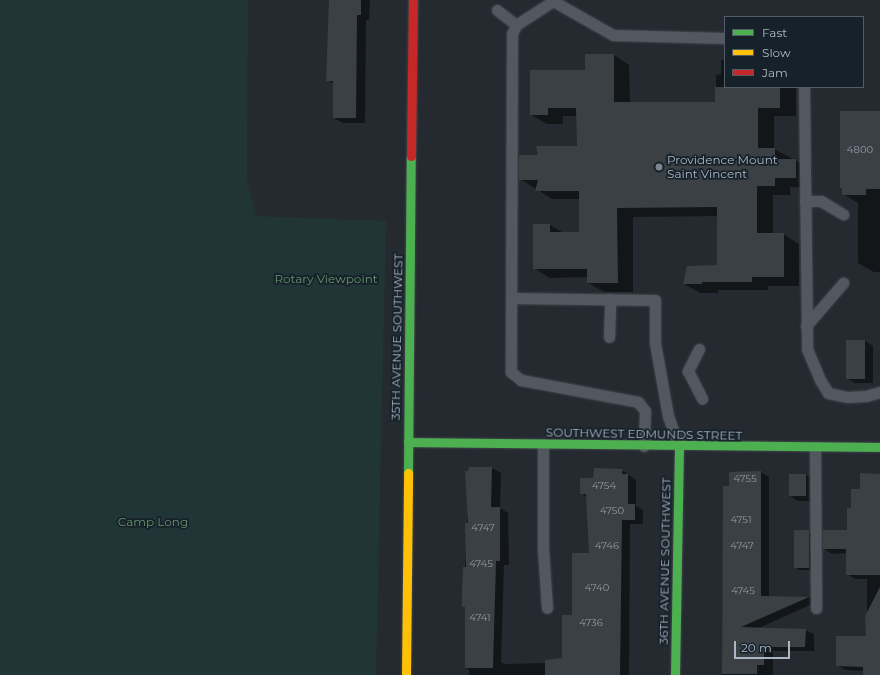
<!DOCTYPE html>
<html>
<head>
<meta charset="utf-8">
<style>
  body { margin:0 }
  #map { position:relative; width:880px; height:675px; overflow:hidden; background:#242a30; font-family:Montserrat,sans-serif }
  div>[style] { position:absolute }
  .green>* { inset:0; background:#213536 }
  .shadow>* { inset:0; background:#0007 }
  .building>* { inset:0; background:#3b4045; transform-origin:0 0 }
  .roads { filter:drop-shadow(0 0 1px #404449) drop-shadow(0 0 1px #404449) }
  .lane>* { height:11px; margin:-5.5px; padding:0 5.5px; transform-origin:5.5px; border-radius:5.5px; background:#525860 }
  .fast>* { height:9px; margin:-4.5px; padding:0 4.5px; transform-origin:4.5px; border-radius:4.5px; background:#4caf50 }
  .slow>* { height:9px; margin:-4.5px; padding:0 4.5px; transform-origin:4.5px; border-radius:4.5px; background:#ffc107 }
  .jam>* { height:9px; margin:-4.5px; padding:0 4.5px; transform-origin:4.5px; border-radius:4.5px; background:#c62828 }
  .dots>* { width:11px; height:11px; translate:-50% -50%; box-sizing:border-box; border:2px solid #17212a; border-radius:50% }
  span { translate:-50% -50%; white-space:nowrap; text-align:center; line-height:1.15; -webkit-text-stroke:3.5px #17212a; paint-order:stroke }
  .number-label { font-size:10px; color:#8f99a4 }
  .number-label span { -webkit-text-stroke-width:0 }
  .poi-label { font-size:12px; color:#abb7c4 }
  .left { translate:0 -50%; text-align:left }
  .park-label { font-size:12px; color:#639469 }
  .street-label { font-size:12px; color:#abb7c4 }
  .legend { position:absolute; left:724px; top:16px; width:140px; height:72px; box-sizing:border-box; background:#17212a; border:1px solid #525d68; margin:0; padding:5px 7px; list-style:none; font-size:12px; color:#abb7c4 }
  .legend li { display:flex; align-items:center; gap:8px; height:20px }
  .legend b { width:20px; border:1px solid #525d68 }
  .scale { position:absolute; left:734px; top:641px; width:56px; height:18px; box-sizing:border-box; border:2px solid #abb7c4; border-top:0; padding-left:5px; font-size:12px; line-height:14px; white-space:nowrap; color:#abb7c4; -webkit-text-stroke:3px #17212a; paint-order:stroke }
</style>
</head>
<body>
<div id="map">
  <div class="green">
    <div style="clip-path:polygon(0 0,248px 0,247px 179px,256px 216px,386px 221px,376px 675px,0 675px)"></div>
  </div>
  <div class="shadow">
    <div style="clip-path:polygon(330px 0,370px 0,369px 20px,366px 20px,365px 123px,343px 123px,334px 118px,334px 84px,327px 80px)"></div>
    <div style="clip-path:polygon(614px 55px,629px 65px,630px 103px,716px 103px,716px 75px,721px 74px,721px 60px,725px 60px,725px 87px,796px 87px,796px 116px,774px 116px,774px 149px,812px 169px,812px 187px,790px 187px,790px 195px,773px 195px,773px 234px,783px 234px,799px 244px,799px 286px,768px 286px,768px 290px,718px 290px,718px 293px,700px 293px,684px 284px,718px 266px,718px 216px,633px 217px,633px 292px,604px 292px,588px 283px,588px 277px,550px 278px,534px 268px,534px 225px,550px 225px,564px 233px,580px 233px,580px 199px,552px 199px,520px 179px,539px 156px,578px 147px,577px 116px,563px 116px,563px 124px,547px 124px,531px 115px,586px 70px)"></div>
    <div style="clip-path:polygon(880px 112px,880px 272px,874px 272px,858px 263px,858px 203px,843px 194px,841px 188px)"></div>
    <div style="clip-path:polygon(865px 341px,873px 346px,873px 383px,855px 383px,846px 378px)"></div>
    <div style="clip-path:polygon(470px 468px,492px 468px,501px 473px,500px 508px,508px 513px,509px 565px,504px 565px,501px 662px,505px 664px,545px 663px,563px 659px,590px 554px,587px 497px,581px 493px,594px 479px,622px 470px,636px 480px,636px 506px,643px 510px,643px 524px,630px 524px,629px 675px,469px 675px,469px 670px,466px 668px,466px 608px,463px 606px)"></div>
    <div style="clip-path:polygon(761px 472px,769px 477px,769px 597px,809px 597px,816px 602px,757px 629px,805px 630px,814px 634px,814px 651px,773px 651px,773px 675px,722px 675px,724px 487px,730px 487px)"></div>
    <div style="clip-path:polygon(806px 475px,815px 480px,815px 501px,798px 501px,790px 496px)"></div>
    <div style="clip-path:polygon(880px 475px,880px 675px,864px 675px,864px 671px,846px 670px,837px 665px,867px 637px,867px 579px,855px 579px,847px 574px,847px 553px,832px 554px,824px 549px,848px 531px,852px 509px,861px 490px)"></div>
    <div style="clip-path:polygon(808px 531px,812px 533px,812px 570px,799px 570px,795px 567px)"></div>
  </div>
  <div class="building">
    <div style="clip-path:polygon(329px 0,361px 0,361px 15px,357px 15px,356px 118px,333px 118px,333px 81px,326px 81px)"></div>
    <div style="clip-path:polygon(585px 54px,614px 54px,614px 102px,715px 102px,715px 87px,780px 87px,780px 108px,758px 108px,758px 148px,775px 148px,775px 159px,796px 159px,796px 178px,775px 178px,775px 186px,757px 186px,757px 233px,784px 233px,784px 277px,752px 277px,752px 282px,702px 282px,702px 284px,683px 284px,687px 266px,717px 265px,717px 207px,617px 208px,618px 283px,587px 283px,587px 269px,533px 269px,533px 224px,550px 224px,550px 232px,579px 232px,579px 191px,535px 191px,538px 180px,519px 180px,519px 155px,538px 155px,536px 146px,577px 146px,576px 108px,548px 108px,548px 115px,530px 115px,530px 70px,585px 70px)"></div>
    <div style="clip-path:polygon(840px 111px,880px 111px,880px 189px,866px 189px,866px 195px,842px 195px,842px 188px,840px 188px)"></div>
    <div style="left:846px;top:340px;width:19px;height:39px"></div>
    <div style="clip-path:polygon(469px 467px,492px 467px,491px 507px,500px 507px,500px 561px,496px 561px,493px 668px,465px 668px,465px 607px,462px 607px,462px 591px,463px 567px,466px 567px,465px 523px,468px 523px,465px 471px,468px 471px)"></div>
    <div style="clip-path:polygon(594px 468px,623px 469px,622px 474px,628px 474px,628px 504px,635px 504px,635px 520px,622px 520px,620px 675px,545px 675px,545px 660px,562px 658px,562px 615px,572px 615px,572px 553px,589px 553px,586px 494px,580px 494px,580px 478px,593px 478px)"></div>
    <div style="clip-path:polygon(761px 471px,761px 596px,809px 597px,741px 627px,806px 629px,805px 647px,764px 647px,764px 665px,757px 665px,757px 674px,722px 674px,723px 486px,729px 486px,729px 472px)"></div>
    <div style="clip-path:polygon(860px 473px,880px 474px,880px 575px,846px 575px,846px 549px,823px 549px,823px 530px,847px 530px,847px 508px,851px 508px,851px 489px,860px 489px)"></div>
    <div style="left:789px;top:474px;width:17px;height:22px"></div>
    <div style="left:794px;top:530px;width:15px;height:38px"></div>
    <div style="clip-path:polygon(880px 587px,880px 675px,863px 675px,863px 667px,836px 666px,836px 636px,866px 636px,865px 616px)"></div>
  </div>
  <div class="roads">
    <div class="lane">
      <div style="left:553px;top:1px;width:44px;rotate:147deg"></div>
      <div style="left:516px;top:25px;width:10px;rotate:114deg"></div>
      <div style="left:512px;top:34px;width:338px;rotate:90.2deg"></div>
      <div style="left:511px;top:372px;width:13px;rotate:39deg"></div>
      <div style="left:521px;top:380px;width:119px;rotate:10.6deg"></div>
      <div style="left:638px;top:402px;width:11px;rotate:52deg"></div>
      <div style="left:645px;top:411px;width:35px;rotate:92deg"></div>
      <div style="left:553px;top:1px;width:69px;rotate:29.5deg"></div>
      <div style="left:613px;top:35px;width:112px;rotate:1.5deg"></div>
      <div style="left:497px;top:10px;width:24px;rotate:38deg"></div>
      <div style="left:804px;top:87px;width:262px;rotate:89.3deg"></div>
      <div style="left:807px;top:349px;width:34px;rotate:67deg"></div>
      <div style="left:820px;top:380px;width:15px;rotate:58deg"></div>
      <div style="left:828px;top:393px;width:19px;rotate:12deg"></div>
      <div style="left:847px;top:397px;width:19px;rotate:-3deg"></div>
      <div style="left:866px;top:396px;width:15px;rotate:-16deg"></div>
      <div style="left:805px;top:201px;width:16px"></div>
      <div style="left:821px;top:201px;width:26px;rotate:31deg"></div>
      <div style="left:511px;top:298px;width:144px;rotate:0.8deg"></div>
      <div style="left:655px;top:300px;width:43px;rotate:90deg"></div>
      <div style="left:655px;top:343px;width:74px;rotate:79.9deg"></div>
      <div style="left:668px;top:416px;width:33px;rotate:70deg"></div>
      <div style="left:806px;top:326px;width:57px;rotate:-49.3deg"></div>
      <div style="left:609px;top:337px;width:38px;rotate:-88deg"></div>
      <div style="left:699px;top:349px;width:25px;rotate:117deg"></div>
      <div style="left:688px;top:371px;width:31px;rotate:63deg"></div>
      <div style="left:543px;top:444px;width:105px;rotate:90deg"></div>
      <div style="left:543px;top:549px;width:59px;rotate:86.1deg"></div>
      <div style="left:815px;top:447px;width:161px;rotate:89.6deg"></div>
    </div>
    <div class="fast">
      <div style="left:408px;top:442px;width:472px;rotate:0.6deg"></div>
      <div style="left:408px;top:473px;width:317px;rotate:-89.5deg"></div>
      <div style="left:675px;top:675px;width:228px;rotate:-89deg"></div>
    </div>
    <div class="slow">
      <div style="left:406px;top:675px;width:202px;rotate:-89.4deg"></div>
    </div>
    <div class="jam">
      <div style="left:411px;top:156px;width:156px;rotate:-89.3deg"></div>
    </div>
  </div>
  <div class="dots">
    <div style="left:659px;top:167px;background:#7c8690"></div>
  </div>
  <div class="number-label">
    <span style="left:860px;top:150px">4800</span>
    <span style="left:745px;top:479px">4755</span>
    <span style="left:604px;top:486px">4754</span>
    <span style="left:612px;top:511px">4750</span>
    <span style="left:741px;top:520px">4751</span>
    <span style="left:483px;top:528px">4747</span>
    <span style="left:607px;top:546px">4746</span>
    <span style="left:742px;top:546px">4747</span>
    <span style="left:481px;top:564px">4745</span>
    <span style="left:597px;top:588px">4740</span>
    <span style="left:743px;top:591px">4745</span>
    <span style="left:480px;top:618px">4741</span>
    <span style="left:591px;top:623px">4736</span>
  </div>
  <div class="poi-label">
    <span class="left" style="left:667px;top:167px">Providence Mount<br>Saint Vincent</span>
  </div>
  <div class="park-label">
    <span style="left:326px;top:279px">Rotary Viewpoint</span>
    <span style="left:153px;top:522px">Camp Long</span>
  </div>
  <div class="street-label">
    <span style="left:397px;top:337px;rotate:-89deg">35TH AVENUE SOUTHWEST</span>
    <span style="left:644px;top:434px;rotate:1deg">SOUTHWEST EDMUNDS STREET</span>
    <span style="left:665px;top:561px;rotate:-89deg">36TH AVENUE SOUTHWEST</span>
  </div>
  <ul class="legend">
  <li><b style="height:5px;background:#4caf50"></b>Fast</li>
  <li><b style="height:5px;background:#ffc107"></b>Slow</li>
  <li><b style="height:5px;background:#c62828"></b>Jam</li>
  </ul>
  <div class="scale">20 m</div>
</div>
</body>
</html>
